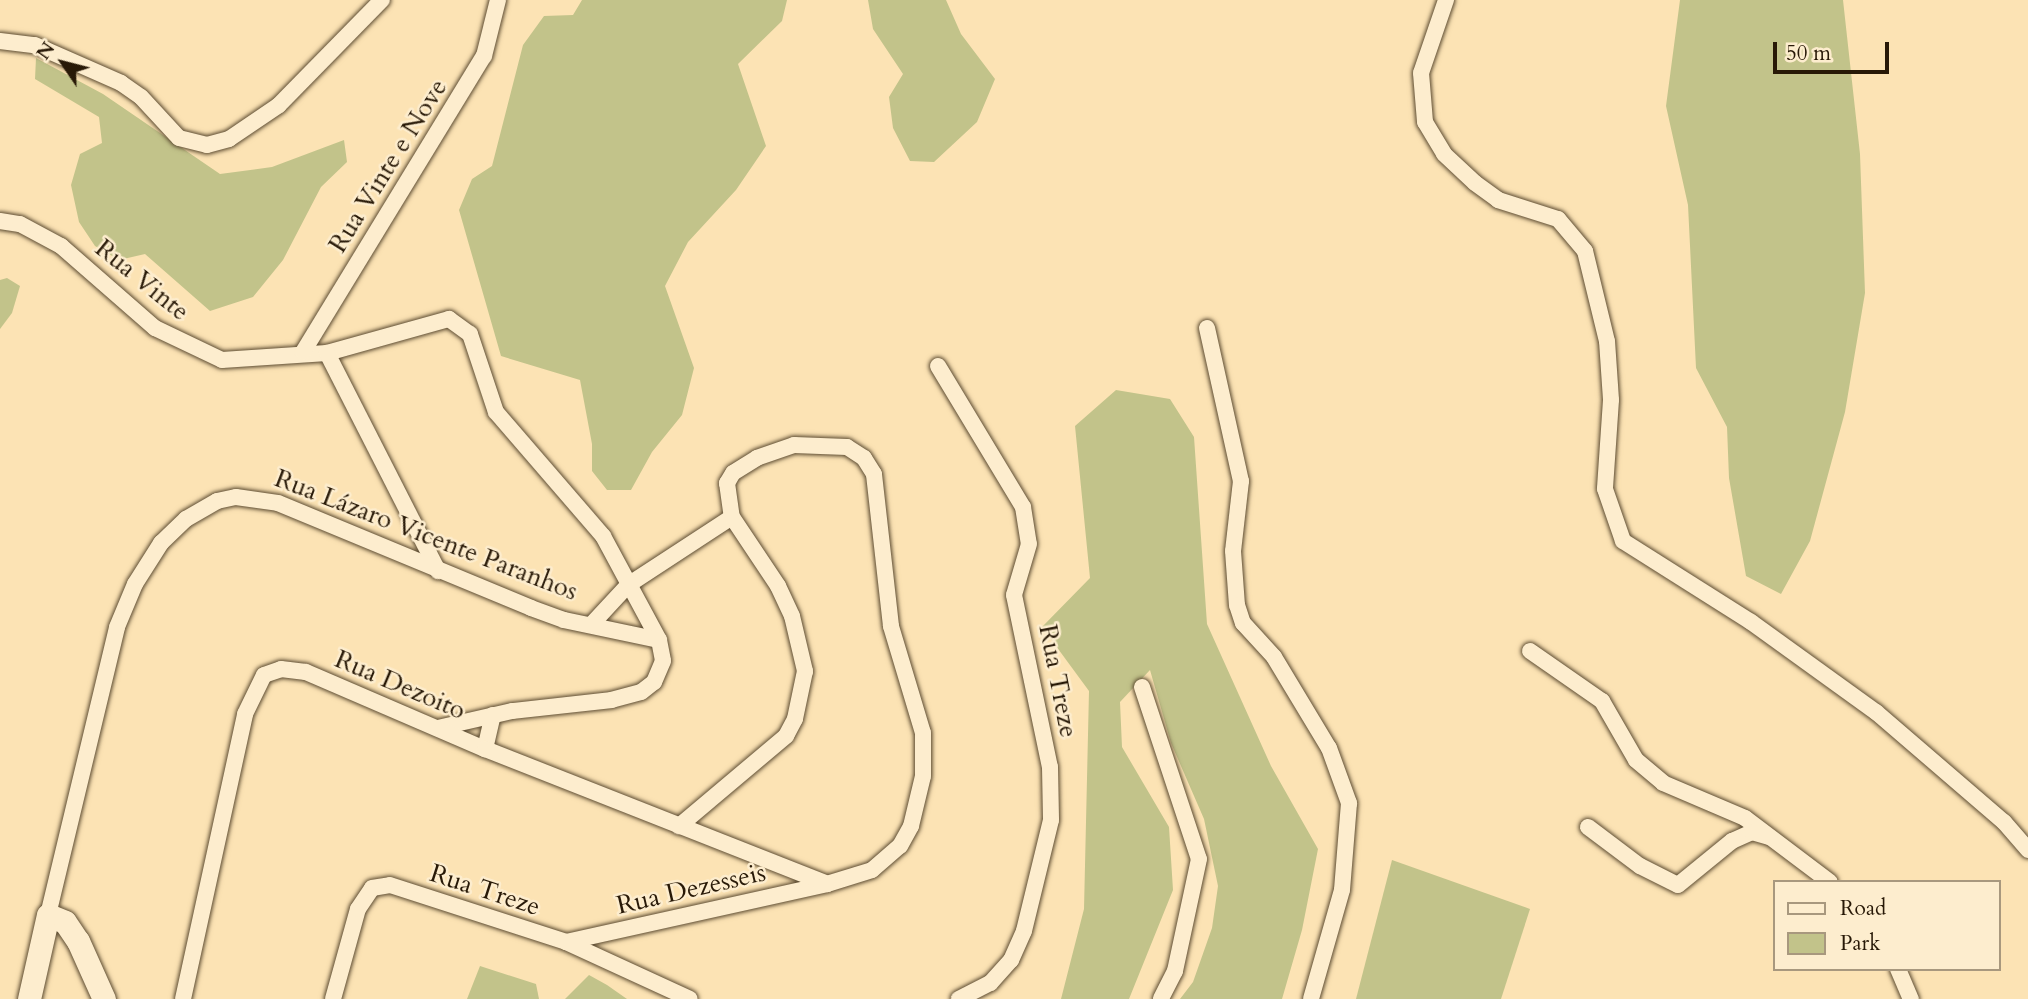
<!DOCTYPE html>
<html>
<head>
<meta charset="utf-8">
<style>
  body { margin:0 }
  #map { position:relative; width:2028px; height:999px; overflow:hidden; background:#fce3b4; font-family:Cardo,serif }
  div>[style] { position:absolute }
  .green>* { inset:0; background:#c2c38a }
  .roads { filter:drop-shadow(0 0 2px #5d4c32) drop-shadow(0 0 2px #5d4c32) }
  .street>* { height:16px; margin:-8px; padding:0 8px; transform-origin:8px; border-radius:8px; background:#fdedce }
  .secondary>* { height:23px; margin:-11.5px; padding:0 11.5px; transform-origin:11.5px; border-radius:11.5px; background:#fdedce }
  span { translate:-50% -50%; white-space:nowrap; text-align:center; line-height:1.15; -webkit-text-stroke:5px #fdedce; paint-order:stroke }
  .street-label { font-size:26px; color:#281907 }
  .legend { position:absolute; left:1773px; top:880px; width:228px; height:91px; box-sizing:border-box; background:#fdedce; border:2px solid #a8987e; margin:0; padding:9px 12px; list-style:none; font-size:21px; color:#281907 }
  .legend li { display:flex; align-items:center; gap:14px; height:35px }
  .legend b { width:35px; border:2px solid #a8987e }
  .north { position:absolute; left:28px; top:28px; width:70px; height:70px; -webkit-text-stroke:5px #fdedce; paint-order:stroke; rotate:305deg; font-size:19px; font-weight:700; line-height:28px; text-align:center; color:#281907 }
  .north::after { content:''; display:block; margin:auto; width:24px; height:32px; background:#281907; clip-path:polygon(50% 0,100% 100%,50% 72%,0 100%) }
  .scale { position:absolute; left:1773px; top:42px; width:116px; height:32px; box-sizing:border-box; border:4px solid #281907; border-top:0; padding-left:9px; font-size:21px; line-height:24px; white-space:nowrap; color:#281907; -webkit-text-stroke:5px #fdedce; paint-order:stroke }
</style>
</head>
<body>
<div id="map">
  <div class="green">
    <div style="clip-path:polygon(582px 0,787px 0,782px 21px,738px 64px,766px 146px,736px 190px,688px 242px,665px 286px,694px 368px,682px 415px,652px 452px,631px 490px,607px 490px,592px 471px,592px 444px,580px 380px,501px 356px,459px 210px,472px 179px,492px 166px,523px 45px,544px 16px,573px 15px)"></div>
    <div style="clip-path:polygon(868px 0,946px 0,961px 34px,995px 79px,977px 122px,934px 162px,910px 161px,893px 128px,889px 97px,903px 74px,873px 29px)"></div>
    <div style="clip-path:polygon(1680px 0,1843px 0,1860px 154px,1865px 293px,1845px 412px,1810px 541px,1781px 594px,1746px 576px,1729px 478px,1727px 427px,1696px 368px,1688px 205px,1666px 106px)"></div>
    <div style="clip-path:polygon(36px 58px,103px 94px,220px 174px,272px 167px,344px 140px,347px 162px,321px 187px,283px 260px,253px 297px,210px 311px,145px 254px,119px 260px,95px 246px,79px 222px,71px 185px,80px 154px,102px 143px,99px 117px,35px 79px)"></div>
    <div style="clip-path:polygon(7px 278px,20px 286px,12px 313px,0 329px,0 280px)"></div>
    <div style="clip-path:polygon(1116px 390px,1170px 399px,1194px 437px,1207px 624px,1271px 766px,1318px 849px,1302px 930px,1282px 999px,1180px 999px,1193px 982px,1212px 928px,1218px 886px,1204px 819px,1171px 743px,1150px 670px,1120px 702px,1122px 747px,1169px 827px,1173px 890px,1129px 999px,1061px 999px,1084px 909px,1089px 691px,1042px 627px,1090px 578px,1075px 426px)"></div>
    <div style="clip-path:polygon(1392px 860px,1530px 909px,1501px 999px,1356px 999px)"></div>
    <div style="clip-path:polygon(480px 966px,536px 984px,539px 999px,467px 999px)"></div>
    <div style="clip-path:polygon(589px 975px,607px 985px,627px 999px,565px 999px)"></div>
  </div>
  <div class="roads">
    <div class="street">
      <div style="left:1446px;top:0;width:77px;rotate:108.9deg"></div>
      <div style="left:1421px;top:73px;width:49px;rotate:85.3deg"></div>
      <div style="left:1425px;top:122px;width:37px;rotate:59deg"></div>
      <div style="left:1444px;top:154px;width:42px;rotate:43.1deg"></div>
      <div style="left:1475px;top:183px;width:29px;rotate:36deg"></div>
      <div style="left:1498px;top:200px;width:63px;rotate:17.6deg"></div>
      <div style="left:1558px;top:219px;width:42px;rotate:49.8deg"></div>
      <div style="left:1585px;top:251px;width:93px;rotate:76.3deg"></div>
      <div style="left:1607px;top:341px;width:59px;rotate:86.1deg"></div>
      <div style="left:1611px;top:400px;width:89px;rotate:93.9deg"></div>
      <div style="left:1605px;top:489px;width:55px;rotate:70.9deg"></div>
      <div style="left:1623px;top:541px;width:151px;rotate:32.3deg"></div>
      <div style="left:1751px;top:622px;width:154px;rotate:35.8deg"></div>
      <div style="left:1876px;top:712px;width:169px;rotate:40.7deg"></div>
      <div style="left:2004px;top:822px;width:37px;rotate:49deg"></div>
      <div style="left:0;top:41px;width:35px;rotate:7deg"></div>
      <div style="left:35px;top:45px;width:94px;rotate:23.8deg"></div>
      <div style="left:121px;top:83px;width:24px;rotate:35deg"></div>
      <div style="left:141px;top:97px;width:56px;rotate:47.2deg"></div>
      <div style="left:179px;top:138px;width:29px;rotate:14deg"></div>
      <div style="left:207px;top:145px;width:23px;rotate:-15deg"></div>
      <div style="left:229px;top:139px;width:60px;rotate:-34.2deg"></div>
      <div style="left:279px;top:105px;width:147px;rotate:-45.6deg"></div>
      <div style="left:0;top:221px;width:20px;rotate:9deg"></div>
      <div style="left:20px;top:224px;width:47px;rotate:28.2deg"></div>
      <div style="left:61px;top:246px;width:125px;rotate:41.1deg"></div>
      <div style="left:155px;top:328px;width:74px;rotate:25.5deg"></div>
      <div style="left:222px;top:360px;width:105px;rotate:-3.8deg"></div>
      <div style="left:327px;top:353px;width:127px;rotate:-15.6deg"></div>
      <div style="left:449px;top:319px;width:26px;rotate:36deg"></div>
      <div style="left:470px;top:334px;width:82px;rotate:71.6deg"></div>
      <div style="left:496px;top:412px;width:164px;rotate:49.2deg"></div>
      <div style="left:603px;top:536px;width:118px;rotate:61.7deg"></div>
      <div style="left:659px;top:640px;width:21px;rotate:79deg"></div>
      <div style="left:663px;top:661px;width:23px;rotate:113deg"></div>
      <div style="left:654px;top:682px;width:16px;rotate:142deg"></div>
      <div style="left:641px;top:692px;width:30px;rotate:165deg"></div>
      <div style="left:612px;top:700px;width:101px;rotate:173.7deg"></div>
      <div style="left:512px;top:711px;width:76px;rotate:167.1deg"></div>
      <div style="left:1207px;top:328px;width:157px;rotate:77.5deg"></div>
      <div style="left:1241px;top:481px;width:70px;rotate:96.5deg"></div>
      <div style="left:1233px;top:551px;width:54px;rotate:85.8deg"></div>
      <div style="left:1237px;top:605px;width:19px;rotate:72deg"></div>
      <div style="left:1243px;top:623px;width:46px;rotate:47.6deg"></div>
      <div style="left:1274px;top:657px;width:106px;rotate:58.9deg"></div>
      <div style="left:1329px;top:748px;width:59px;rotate:70deg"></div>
      <div style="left:1349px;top:803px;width:87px;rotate:94.6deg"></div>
      <div style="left:1342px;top:890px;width:113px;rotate:105.9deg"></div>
      <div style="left:303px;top:352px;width:347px;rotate:-58.6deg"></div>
      <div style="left:484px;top:56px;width:58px;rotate:-76deg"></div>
      <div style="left:327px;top:353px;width:245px;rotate:63deg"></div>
      <div style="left:938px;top:366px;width:165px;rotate:58.9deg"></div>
      <div style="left:1023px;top:507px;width:37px;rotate:81deg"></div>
      <div style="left:1029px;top:544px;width:53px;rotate:106.4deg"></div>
      <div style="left:1014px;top:595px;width:176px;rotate:78.2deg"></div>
      <div style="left:1050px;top:767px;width:53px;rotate:88.9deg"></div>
      <div style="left:1051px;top:820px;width:114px;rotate:103.7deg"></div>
      <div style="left:1024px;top:931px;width:32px;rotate:114deg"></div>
      <div style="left:1011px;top:960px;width:31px;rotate:132deg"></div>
      <div style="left:990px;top:983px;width:35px;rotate:153deg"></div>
      <div style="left:591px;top:625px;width:54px;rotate:-47.2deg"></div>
      <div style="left:628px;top:585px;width:124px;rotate:-33.2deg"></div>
      <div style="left:1530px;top:651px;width:88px;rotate:34.8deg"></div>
      <div style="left:1602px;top:701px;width:68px;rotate:60deg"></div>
      <div style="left:1636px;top:760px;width:35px;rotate:40deg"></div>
      <div style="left:1663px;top:783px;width:89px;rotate:23.1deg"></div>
      <div style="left:1745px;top:818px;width:106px;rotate:37deg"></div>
      <div style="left:1142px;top:687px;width:181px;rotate:71.7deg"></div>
      <div style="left:1199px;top:859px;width:115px;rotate:102.1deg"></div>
      <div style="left:1175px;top:971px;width:31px;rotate:117deg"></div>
      <div style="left:485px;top:749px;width:35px;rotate:-77deg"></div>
      <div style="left:1588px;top:827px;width:65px;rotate:36.9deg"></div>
      <div style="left:1640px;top:866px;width:42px;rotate:26.6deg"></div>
      <div style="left:1678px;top:885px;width:70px;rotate:-39.2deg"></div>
      <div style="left:1732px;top:841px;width:22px;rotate:-24deg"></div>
      <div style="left:1752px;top:832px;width:18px;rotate:16deg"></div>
      <div style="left:48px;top:915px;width:296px;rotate:-76.5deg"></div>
      <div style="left:117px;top:627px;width:47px;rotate:-67.3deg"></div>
      <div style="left:135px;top:584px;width:49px;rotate:-57.6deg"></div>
      <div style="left:161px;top:543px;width:35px;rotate:-44deg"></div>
      <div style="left:186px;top:519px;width:36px;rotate:-30deg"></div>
      <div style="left:217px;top:501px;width:19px;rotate:-12deg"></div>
      <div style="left:236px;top:497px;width:42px;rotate:8.1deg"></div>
      <div style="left:278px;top:503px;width:274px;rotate:22.5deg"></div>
      <div style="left:531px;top:608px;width:35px;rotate:20deg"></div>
      <div style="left:564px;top:620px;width:97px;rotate:11.9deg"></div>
      <div style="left:566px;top:942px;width:267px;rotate:-12.5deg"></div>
      <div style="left:827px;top:884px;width:47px;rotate:-17.3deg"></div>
      <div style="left:872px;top:870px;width:37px;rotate:-41deg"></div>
      <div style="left:900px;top:846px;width:23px;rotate:-61deg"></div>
      <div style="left:911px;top:826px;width:51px;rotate:-76.5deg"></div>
      <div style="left:923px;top:776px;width:43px;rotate:-90deg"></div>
      <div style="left:923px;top:733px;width:112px;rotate:-106.7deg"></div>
      <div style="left:891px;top:626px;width:153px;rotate:-96.4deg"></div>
      <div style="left:874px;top:474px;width:19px;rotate:-122deg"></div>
      <div style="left:864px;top:458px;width:20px;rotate:-147deg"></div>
      <div style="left:847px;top:447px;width:53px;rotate:-177.8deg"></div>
      <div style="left:794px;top:445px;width:39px;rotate:161deg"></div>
      <div style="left:757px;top:458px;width:28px;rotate:148deg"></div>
      <div style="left:733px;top:473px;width:12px;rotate:121deg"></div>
      <div style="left:727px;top:483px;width:34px;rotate:82deg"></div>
      <div style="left:732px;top:517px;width:83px;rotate:56.3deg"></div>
      <div style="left:778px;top:586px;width:33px;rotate:65deg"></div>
      <div style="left:792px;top:616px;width:57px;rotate:76.7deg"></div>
      <div style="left:805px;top:671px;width:49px;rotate:101.8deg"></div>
      <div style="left:795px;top:719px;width:19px;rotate:118deg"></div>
      <div style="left:786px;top:736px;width:140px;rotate:139.9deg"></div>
      <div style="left:1898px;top:969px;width:33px;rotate:67deg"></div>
      <div style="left:183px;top:999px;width:292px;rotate:-77.7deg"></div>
      <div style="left:245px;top:714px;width:43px;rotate:-64deg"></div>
      <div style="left:264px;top:675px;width:18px;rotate:-19deg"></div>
      <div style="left:281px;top:669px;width:25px;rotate:7deg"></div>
      <div style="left:306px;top:672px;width:195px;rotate:23.3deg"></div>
      <div style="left:485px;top:749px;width:368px;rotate:21.5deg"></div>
      <div style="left:333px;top:999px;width:93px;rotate:-74.5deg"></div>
      <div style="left:358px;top:909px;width:25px;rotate:-56deg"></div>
      <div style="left:372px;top:888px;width:18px;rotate:-9deg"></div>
      <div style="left:390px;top:885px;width:185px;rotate:17.9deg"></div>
      <div style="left:566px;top:942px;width:136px;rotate:24.7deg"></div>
    </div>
    <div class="secondary">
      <div style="left:29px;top:999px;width:86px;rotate:-77.3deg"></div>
      <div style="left:48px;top:915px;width:18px;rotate:22deg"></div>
      <div style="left:65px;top:922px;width:23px;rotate:56deg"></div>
      <div style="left:78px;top:941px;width:64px;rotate:65.9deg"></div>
    </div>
  </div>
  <div class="street-label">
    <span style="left:388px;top:166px;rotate:-58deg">Rua Vinte e Nove</span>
    <span style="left:142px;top:280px;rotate:39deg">Rua Vinte</span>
    <span style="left:426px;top:535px;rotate:21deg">Rua Lázaro Vicente Paranhos</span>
    <span style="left:1058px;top:681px;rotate:79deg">Rua Treze</span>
    <span style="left:400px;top:685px;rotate:23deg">Rua Dezoito</span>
    <span style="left:691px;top:889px;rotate:-13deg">Rua Dezesseis</span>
    <span style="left:485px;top:890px;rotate:18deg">Rua Treze</span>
  </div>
  <ul class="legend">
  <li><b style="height:9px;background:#fdedce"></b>Road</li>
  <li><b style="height:19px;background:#c2c38a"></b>Park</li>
  </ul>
  <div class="north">N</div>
  <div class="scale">50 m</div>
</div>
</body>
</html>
